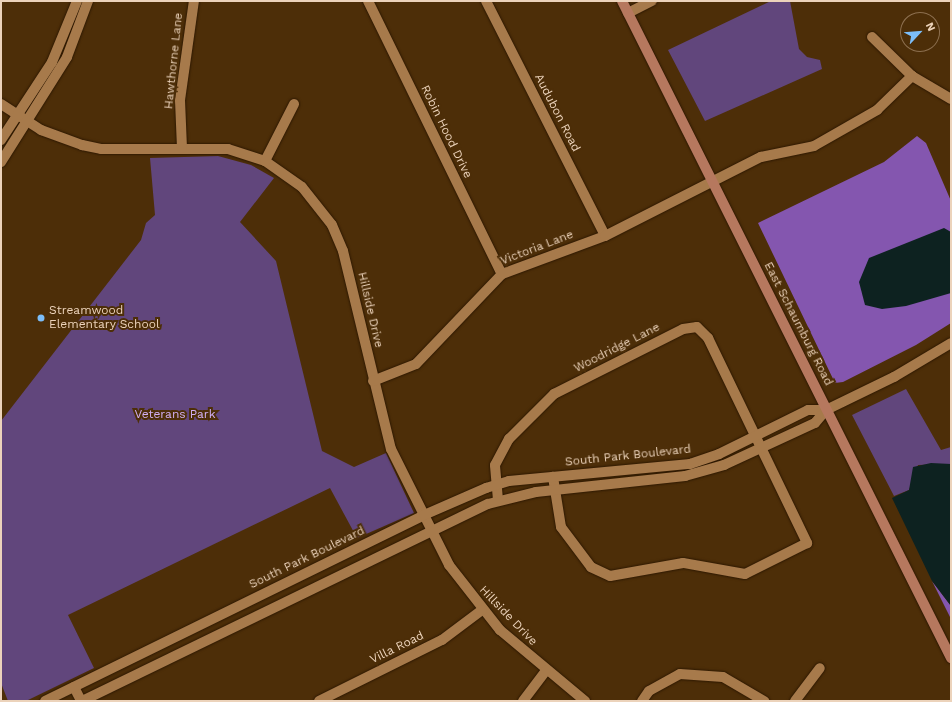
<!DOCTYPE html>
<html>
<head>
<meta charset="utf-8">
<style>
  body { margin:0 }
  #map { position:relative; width:952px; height:702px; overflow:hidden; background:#4d2e08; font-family:"Work Sans",sans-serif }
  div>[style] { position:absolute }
  .green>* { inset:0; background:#61467c }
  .forest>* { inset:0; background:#8456af }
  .water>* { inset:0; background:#0d2220 }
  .roads { filter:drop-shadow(0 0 1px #2d1801) drop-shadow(0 0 1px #2d1801) }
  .minor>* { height:10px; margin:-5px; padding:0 5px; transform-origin:5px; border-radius:5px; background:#a77a4b }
  .tertiary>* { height:10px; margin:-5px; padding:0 5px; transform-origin:5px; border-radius:5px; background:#a77a4b }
  .secondary>* { height:10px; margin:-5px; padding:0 5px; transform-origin:5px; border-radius:5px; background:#b6785e }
  .dots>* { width:11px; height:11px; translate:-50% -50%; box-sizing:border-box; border:2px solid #4d2e08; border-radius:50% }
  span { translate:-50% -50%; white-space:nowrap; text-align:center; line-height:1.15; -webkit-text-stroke:4px #4d2e08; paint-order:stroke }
  .street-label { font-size:12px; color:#ecd3bb }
  .poi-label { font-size:12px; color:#ecd3bb }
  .left { translate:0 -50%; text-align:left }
  .park-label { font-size:12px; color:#d1aff5 }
  .frame { position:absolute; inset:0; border:2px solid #ecd3bb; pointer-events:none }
  .north { position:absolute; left:900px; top:12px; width:40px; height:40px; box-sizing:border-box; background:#4d2e08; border:1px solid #8d7050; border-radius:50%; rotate:64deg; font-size:11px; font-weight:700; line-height:16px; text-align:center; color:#ecd3bb }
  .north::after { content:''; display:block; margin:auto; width:14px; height:18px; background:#7cbef9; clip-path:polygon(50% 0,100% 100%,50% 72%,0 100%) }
</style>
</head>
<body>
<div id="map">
  <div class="green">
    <div style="clip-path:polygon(771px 1px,790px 1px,799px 49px,807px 57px,820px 60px,822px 69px,705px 121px,668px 50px)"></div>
    <div style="clip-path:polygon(218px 156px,251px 165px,274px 178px,240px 222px,276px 261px,322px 451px,354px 467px,386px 453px,414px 513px,357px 538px,330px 488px,68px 615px,94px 668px,26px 701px,8px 701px,1px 683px,1px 421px,141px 240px,146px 223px,155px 215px,150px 158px)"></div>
    <div style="clip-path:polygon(906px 389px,941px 450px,951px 447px,951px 464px,918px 465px,909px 490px,894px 496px,852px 415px)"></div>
  </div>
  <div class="forest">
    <div style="clip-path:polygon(917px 136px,926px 143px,951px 201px,951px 323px,916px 345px,843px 382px,835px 383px,758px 223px,884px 162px)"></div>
    <div style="clip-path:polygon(932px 581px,951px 606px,951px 619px)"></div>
  </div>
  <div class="water">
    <div style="clip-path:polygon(944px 228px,951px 232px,951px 293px,906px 306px,882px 309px,865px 305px,859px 282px,869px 258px)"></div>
    <div style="clip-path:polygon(931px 463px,951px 464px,951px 606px,932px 581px,892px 498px,909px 490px,913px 467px)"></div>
  </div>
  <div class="roads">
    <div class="minor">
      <div style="left:368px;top:1px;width:304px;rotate:63.9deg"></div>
      <div style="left:486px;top:1px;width:263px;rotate:63.1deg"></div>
      <div style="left:628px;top:13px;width:27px;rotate:-27deg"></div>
      <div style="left:872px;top:37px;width:56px;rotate:44.3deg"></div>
      <div style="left:912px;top:76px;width:45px;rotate:30.5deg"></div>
      <div style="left:1px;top:104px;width:48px;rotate:33deg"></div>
      <div style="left:41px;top:130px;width:44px;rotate:20.1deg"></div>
      <div style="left:82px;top:145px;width:19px;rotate:12deg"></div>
      <div style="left:101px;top:149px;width:127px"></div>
      <div style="left:228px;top:149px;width:39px;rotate:18deg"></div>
      <div style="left:265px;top:161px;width:45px;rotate:35.1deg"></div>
      <div style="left:302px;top:187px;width:48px;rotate:51.7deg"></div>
      <div style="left:332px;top:225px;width:28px;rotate:67deg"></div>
      <div style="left:343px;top:251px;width:204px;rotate:76.4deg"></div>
      <div style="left:391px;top:449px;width:130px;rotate:63.4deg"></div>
      <div style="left:449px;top:565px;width:83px;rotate:51.9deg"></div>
      <div style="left:500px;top:630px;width:111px;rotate:39.9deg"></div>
      <div style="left:182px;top:148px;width:48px;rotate:-92.4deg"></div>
      <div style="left:180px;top:100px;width:100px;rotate:-82deg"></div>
      <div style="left:265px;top:161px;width:64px;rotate:-63deg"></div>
      <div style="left:373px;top:381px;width:46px;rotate:-21.6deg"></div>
      <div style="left:416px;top:364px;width:124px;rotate:-46.3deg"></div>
      <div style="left:502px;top:274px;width:110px;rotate:-20.3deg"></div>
      <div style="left:605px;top:236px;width:175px;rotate:-26.9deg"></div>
      <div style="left:761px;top:157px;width:54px;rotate:-11.7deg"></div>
      <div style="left:814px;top:146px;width:73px;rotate:-29.7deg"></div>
      <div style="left:877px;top:110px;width:49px;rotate:-44.2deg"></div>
      <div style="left:498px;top:500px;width:35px;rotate:-95deg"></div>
      <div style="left:495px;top:465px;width:30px;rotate:-62deg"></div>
      <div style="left:509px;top:439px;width:64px;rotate:-45deg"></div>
      <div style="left:554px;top:394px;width:144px;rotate:-26.7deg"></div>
      <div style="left:683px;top:329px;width:14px;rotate:-8deg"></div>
      <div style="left:697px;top:327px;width:16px;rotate:45deg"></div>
      <div style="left:708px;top:338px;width:228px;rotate:64.2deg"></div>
      <div style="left:807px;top:543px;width:69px;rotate:153.4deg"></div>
      <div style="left:745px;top:574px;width:63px;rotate:-169.9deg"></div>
      <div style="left:683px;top:563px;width:74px;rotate:169.9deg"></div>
      <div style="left:610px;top:576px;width:21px;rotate:-155deg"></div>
      <div style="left:591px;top:567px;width:50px;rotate:-126.9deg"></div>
      <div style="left:561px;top:527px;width:51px;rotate:-99.1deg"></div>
      <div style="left:74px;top:687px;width:16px;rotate:63deg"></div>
      <div style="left:319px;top:701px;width:137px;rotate:-26.4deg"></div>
      <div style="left:442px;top:640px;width:50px;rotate:-36.9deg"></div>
      <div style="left:523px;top:701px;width:38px;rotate:-53deg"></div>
      <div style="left:642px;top:701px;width:12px;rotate:-55deg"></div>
      <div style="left:649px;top:691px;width:35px;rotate:-29deg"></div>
      <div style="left:680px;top:674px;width:43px;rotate:4deg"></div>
      <div style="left:723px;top:677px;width:48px;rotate:30.3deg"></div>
      <div style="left:795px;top:701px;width:41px;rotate:-52.9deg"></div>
    </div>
    <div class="tertiary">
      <div style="left:1px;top:140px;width:93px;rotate:-56.8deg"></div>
      <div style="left:52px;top:62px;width:66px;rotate:-67.7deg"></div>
      <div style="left:1px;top:162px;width:124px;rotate:-57.8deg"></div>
      <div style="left:67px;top:57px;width:60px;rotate:-69.4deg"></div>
      <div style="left:45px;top:701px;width:422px;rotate:-26.1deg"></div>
      <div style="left:424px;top:515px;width:68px;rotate:-23.5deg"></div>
      <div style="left:486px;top:488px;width:24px;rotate:-17deg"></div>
      <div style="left:509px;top:481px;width:182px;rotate:-5.4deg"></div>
      <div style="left:690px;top:464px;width:31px;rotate:-19deg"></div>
      <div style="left:719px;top:454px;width:99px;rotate:-26.3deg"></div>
      <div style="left:808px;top:410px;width:18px"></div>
      <div style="left:82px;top:701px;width:451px;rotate:-25.9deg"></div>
      <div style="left:488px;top:504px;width:49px;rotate:-14deg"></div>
      <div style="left:536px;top:492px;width:150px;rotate:-6.1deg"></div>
      <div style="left:685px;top:476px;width:41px;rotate:-15.8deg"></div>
      <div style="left:724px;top:465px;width:100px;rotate:-24.8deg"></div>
      <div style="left:815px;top:423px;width:17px;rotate:-50deg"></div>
      <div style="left:826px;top:410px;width:76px;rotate:-25.9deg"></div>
      <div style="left:894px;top:377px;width:66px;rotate:-30.8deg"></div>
    </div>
    <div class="secondary">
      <div style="left:622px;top:1px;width:735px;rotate:63.4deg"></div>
    </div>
  </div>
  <div class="dots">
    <div style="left:41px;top:318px;background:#7cbef9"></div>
  </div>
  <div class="street-label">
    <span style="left:174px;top:61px;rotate:-84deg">Hawthorne Lane</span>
    <span style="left:557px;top:113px;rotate:63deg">Audubon Road</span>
    <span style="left:446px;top:132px;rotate:64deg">Robin Hood Drive</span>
    <span style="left:537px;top:248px;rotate:-21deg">Victoria Lane</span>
    <span style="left:370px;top:310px;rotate:77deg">Hillside Drive</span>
    <span style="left:798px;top:324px;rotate:63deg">East Schaumburg Road</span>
    <span style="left:617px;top:348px;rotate:-27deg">Woodridge Lane</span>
    <span style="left:628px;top:456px;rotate:-6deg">South Park Boulevard</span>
    <span style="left:307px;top:558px;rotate:-26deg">South Park Boulevard</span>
    <span style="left:508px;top:616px;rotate:46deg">Hillside Drive</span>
    <span style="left:397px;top:648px;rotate:-26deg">Villa Road</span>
  </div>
  <div class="poi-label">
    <span class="left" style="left:49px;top:318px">Streamwood<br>Elementary School</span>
  </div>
  <div class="park-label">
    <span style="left:175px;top:415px">Veterans Park</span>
  </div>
  <div class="frame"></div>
  <div class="north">N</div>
</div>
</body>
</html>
